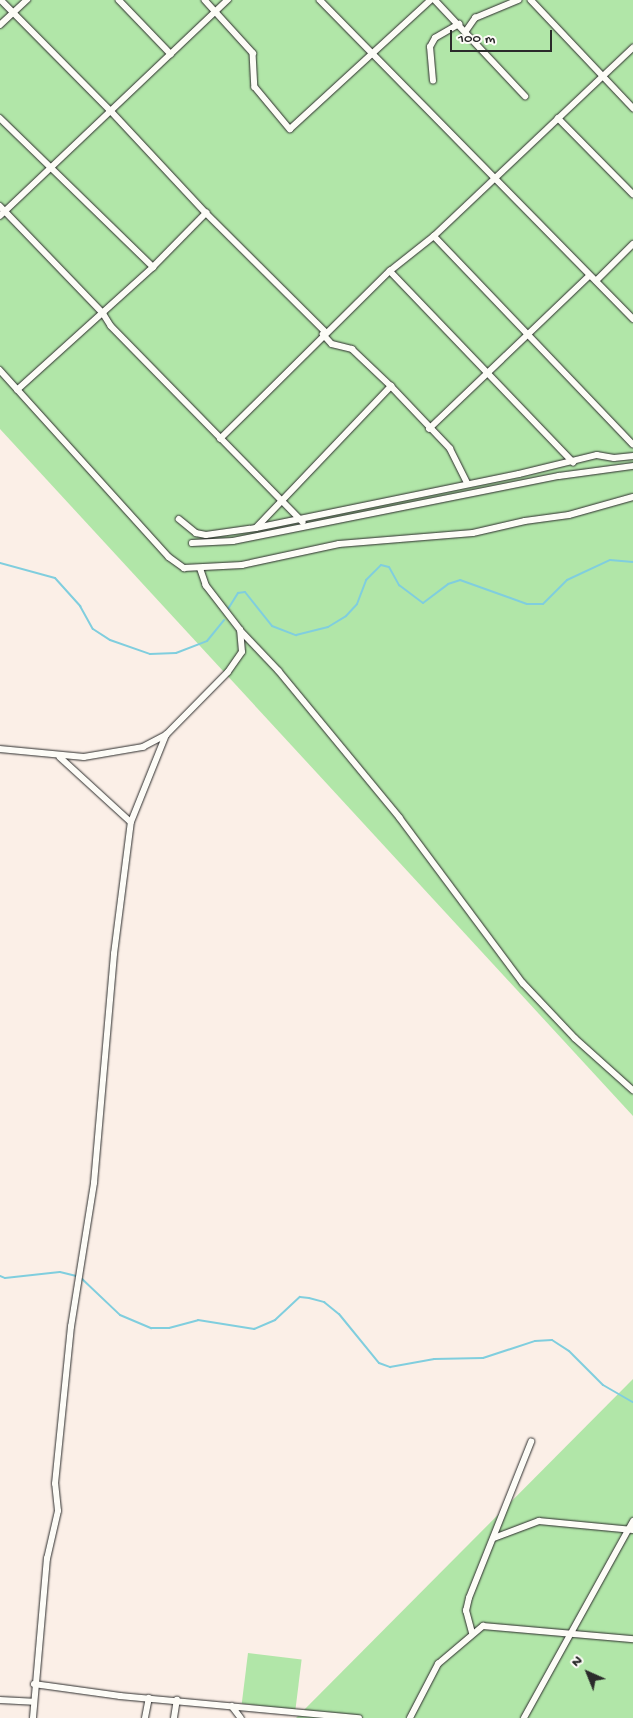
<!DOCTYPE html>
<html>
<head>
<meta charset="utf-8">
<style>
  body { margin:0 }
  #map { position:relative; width:633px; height:1718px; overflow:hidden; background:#fbefe7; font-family:"Gochi Hand",sans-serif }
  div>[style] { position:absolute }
  .green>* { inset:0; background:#b1e6a8; transform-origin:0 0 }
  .stream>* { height:2px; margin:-1px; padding:0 1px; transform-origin:1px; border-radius:1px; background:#80cede }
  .roads { filter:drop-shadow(0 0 1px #2b2b2b) drop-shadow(0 0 1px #2b2b2b) }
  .minor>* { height:5.5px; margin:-2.75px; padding:0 2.75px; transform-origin:2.75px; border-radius:2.75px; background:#fdfcf7 }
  span { translate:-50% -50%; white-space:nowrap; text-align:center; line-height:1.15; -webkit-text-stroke:4px #fdfcf7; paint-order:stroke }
  .north { position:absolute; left:563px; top:1648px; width:50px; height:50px; -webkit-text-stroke:4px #fdfcf7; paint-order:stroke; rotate:316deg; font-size:14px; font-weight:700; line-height:20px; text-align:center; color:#2b2b2b }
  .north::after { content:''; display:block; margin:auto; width:18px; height:22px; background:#2b2b2b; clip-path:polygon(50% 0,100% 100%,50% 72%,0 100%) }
  .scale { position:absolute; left:450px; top:30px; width:102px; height:22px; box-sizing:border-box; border:2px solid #2b2b2b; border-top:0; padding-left:6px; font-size:15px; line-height:18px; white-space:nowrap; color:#2b2b2b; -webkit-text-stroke:4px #fdfcf7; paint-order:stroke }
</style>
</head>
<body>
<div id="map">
  <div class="green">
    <div style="clip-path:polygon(0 0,633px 0,633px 1116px,0 429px)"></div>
    <div style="clip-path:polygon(633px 1379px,633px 1718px,296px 1718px)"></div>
    <div style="left:248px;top:1653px;width:54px;height:51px;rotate:7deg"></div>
  </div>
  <div class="stream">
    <div style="left:0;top:563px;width:57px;rotate:15.3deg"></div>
    <div style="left:55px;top:578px;width:38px;rotate:48deg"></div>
    <div style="left:80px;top:606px;width:26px;rotate:61deg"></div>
    <div style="left:93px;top:629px;width:20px;rotate:33deg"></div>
    <div style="left:110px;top:640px;width:42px;rotate:19.3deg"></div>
    <div style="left:150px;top:654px;width:26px;rotate:-2deg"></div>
    <div style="left:176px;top:653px;width:33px;rotate:-21deg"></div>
    <div style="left:207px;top:641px;width:27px;rotate:-51deg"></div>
    <div style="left:228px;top:609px;width:19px;rotate:-58deg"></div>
    <div style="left:238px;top:593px;width:7px;rotate:-8deg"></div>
    <div style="left:245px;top:592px;width:43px;rotate:51.5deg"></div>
    <div style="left:272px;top:626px;width:26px;rotate:21deg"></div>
    <div style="left:296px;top:635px;width:33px;rotate:-14deg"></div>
    <div style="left:328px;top:627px;width:21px;rotate:-31deg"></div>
    <div style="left:346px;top:616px;width:16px;rotate:-47deg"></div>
    <div style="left:357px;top:604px;width:26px;rotate:-69deg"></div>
    <div style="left:366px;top:580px;width:21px;rotate:-45deg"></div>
    <div style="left:381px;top:565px;width:8px;rotate:14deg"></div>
    <div style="left:389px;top:567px;width:21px;rotate:61deg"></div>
    <div style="left:399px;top:585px;width:30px;rotate:37deg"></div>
    <div style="left:423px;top:603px;width:31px;rotate:-37deg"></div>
    <div style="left:448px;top:584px;width:13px;rotate:-18deg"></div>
    <div style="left:460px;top:580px;width:71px;rotate:19.7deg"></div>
    <div style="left:527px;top:604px;width:16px"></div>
    <div style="left:543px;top:604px;width:34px;rotate:-45deg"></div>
    <div style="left:567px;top:580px;width:47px;rotate:-24.9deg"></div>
    <div style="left:610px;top:560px;width:23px;rotate:5deg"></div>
    <div style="left:0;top:1276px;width:5px;rotate:22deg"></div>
    <div style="left:5px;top:1278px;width:55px;rotate:-6.2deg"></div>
    <div style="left:60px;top:1272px;width:21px;rotate:14deg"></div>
    <div style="left:80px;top:1277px;width:55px;rotate:43.5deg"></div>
    <div style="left:120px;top:1315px;width:34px;rotate:23deg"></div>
    <div style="left:151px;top:1328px;width:18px"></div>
    <div style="left:169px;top:1328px;width:30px;rotate:-15deg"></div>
    <div style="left:198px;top:1320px;width:57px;rotate:9.1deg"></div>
    <div style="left:254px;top:1329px;width:23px;rotate:-23deg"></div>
    <div style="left:275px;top:1320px;width:34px;rotate:-43deg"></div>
    <div style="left:300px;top:1297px;width:9px;rotate:6deg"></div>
    <div style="left:309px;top:1298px;width:16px;rotate:15deg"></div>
    <div style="left:324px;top:1302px;width:19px;rotate:39deg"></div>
    <div style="left:339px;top:1314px;width:63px;rotate:50.8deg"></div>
    <div style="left:379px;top:1363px;width:12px;rotate:20deg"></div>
    <div style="left:390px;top:1367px;width:45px;rotate:-10.3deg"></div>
    <div style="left:434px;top:1359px;width:49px;rotate:-1.2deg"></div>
    <div style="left:483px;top:1358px;width:55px;rotate:-18.1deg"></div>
    <div style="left:535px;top:1341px;width:17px;rotate:-3deg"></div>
    <div style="left:552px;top:1340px;width:20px;rotate:33deg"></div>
    <div style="left:569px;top:1351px;width:48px;rotate:45deg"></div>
    <div style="left:603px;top:1385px;width:34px;rotate:30deg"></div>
  </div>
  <div class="roads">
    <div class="minor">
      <div style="left:1px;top:0;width:155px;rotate:45.3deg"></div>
      <div style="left:110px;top:110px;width:141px;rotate:47deg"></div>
      <div style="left:206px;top:213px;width:169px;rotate:44.8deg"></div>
      <div style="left:119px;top:0;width:75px;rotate:46.1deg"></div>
      <div style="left:205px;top:0;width:72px;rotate:47.8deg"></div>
      <div style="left:253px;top:53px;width:34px;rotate:87deg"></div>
      <div style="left:255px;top:87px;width:55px;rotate:50.2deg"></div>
      <div style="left:290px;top:129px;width:191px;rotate:-42.5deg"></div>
      <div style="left:320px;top:0;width:447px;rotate:45.5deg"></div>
      <div style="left:435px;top:0;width:132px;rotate:46.8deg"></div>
      <div style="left:531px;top:0;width:149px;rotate:46.6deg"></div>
      <div style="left:0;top:25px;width:37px;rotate:-43deg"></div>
      <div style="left:466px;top:31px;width:16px;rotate:-55deg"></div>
      <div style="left:475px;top:18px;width:47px;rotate:-22.7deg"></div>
      <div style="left:433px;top:81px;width:34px;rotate:-95deg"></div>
      <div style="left:430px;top:47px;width:10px;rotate:-61deg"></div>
      <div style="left:435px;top:38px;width:28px;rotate:-30deg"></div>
      <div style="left:0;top:118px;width:214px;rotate:44.2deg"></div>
      <div style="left:558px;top:118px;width:107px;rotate:45.4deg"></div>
      <div style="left:0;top:206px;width:149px;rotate:46.1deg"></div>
      <div style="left:103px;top:313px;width:15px;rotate:58deg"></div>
      <div style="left:111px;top:326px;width:274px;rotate:45.6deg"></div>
      <div style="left:0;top:216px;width:314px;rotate:-43.5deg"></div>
      <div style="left:434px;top:236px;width:288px;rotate:46.3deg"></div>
      <div style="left:390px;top:271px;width:265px;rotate:46.2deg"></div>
      <div style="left:596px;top:281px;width:52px;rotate:-45deg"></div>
      <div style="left:323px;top:334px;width:13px;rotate:48deg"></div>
      <div style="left:332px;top:344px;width:21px;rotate:14deg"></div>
      <div style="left:352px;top:349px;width:54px;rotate:43.5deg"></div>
      <div style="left:391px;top:386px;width:86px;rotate:46.4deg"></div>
      <div style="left:450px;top:448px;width:40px;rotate:63.4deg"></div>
      <div style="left:0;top:370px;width:252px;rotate:47.9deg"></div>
      <div style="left:169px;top:557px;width:19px;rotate:36deg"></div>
      <div style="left:184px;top:568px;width:58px;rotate:-3deg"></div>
      <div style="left:242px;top:565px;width:99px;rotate:-12.2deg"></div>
      <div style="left:339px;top:544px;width:134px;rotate:-4.7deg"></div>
      <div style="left:473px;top:533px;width:53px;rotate:-13deg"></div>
      <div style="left:525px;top:521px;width:44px;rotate:-7.8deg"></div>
      <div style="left:569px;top:515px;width:66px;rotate:-15.7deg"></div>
      <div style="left:17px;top:390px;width:183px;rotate:-42.1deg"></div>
      <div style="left:153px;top:267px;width:76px;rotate:-45.5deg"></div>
      <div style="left:429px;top:429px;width:221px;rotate:-43.7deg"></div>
      <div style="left:220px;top:439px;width:239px;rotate:-44.7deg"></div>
      <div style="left:390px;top:271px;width:56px;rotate:-38.5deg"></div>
      <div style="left:434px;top:236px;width:274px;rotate:-43.4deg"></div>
      <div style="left:179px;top:519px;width:22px;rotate:39deg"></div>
      <div style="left:196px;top:533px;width:10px;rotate:11deg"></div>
      <div style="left:206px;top:535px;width:50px;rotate:-8deg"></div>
      <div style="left:256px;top:528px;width:268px;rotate:-11.6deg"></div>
      <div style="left:519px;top:474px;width:80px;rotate:-13.7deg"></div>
      <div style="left:597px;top:455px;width:17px;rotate:10deg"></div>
      <div style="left:614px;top:458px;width:19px;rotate:-6deg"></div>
      <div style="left:256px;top:528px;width:196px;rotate:-46.4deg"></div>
      <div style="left:192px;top:543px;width:41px;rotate:-2.8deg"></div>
      <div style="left:233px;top:541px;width:332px;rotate:-11.3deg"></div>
      <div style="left:559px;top:476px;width:75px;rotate:-7.7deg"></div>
      <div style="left:241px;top:631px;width:55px;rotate:46.5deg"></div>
      <div style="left:279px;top:671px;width:190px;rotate:50.5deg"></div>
      <div style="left:400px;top:818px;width:206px;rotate:53.3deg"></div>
      <div style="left:523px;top:983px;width:76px;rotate:46.6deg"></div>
      <div style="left:575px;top:1038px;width:78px;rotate:41.9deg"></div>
      <div style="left:0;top:749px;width:84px;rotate:5.4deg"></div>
      <div style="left:84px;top:757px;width:60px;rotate:-9.6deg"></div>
      <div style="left:143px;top:747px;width:26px;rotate:-28deg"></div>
      <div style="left:60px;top:757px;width:96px;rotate:42.5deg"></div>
      <div style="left:494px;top:1538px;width:48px;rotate:-20.7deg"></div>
      <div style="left:539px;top:1521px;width:94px;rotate:5.5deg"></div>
      <div style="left:472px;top:1633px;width:23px;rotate:-105deg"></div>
      <div style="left:466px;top:1611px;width:13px;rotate:-77deg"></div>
      <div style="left:469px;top:1598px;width:168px;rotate:-68.3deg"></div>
      <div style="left:34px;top:1684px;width:87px;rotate:7.9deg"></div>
      <div style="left:120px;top:1696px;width:240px;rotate:5.3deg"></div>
      <div style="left:0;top:1700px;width:33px;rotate:3deg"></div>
      <div style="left:232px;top:1706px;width:15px;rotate:53deg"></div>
      <div style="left:33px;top:1718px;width:160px;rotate:-85deg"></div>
      <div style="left:47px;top:1559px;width:49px;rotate:-77.1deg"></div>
      <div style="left:58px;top:1511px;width:27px;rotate:-96deg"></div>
      <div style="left:55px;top:1484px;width:158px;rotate:-84.2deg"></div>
      <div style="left:71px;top:1327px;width:146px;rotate:-80.9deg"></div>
      <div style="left:94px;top:1183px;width:230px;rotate:-85deg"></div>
      <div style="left:114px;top:954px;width:133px;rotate:-82.7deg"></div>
      <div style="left:131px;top:822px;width:94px;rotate:-68.1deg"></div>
      <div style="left:166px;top:735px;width:88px;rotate:-45.5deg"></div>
      <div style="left:228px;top:672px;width:24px;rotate:-55deg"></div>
      <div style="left:242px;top:652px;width:22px;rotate:-95deg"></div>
      <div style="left:240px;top:630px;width:56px;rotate:-127.7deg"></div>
      <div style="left:206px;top:586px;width:18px;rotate:-109deg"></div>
      <div style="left:145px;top:1718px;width:20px;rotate:-79deg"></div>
      <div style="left:174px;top:1718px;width:18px;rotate:-81deg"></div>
      <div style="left:410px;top:1718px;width:61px;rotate:-62.6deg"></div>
      <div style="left:438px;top:1664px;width:59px;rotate:-40.2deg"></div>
      <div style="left:483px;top:1626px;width:151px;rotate:5deg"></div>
      <div style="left:524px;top:1718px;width:225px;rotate:-61deg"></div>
    </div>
  </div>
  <div class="north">N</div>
  <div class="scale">100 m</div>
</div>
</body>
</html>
